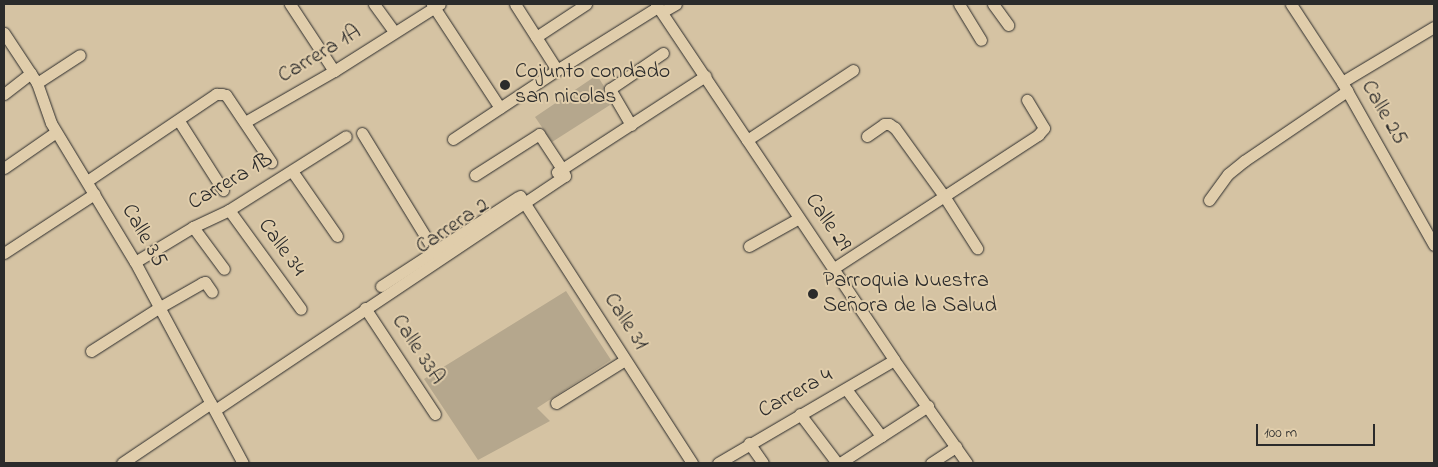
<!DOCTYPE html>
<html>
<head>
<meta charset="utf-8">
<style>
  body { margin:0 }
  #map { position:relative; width:1438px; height:467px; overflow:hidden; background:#d5c3a3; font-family:"Indie Flower",sans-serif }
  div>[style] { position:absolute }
  .green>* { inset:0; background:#b5a78d }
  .roads { filter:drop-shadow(0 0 1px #2b2b2b) drop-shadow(0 0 1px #2b2b2b) }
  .minor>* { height:11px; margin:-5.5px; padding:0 5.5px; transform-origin:5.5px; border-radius:5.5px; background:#e0cdab }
  .dots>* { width:14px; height:14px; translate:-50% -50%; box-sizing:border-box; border:2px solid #e0cdab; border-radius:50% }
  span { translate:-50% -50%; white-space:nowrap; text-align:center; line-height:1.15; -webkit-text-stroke:4px #e0cdab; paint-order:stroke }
  .street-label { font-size:22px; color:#2b2b2b }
  .poi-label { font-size:22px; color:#2b2b2b }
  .left { translate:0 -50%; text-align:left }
  .frame { position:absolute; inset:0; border:5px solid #2b2b2b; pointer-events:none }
  .scale { position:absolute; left:1256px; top:424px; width:119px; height:22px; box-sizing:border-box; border:2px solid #2b2b2b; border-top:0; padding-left:6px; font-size:15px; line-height:18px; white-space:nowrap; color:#2b2b2b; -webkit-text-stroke:4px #e0cdab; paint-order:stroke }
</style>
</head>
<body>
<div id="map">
  <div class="green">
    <div style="clip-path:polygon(597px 75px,605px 88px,602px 91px,610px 105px,552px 142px,535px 117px)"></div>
    <div style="clip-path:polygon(566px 291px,611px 360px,537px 408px,550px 421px,478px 460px,424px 379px)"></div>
  </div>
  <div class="roads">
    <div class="minor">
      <div style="left:290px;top:4px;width:80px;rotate:56.7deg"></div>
      <div style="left:374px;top:4px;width:34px;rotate:54deg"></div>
      <div style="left:432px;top:4px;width:124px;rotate:56.8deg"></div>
      <div style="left:515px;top:4px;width:78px;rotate:57.5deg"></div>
      <div style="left:656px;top:4px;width:428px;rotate:56.2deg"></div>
      <div style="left:894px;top:360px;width:126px;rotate:54.7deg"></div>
      <div style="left:959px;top:4px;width:42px;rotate:58.6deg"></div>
      <div style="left:993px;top:4px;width:26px;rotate:54deg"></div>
      <div style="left:1291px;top:4px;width:93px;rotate:56.8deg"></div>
      <div style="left:1342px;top:82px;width:187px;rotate:60.6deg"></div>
      <div style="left:662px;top:12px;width:16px;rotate:-30deg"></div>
      <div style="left:4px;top:33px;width:60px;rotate:56.6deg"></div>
      <div style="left:37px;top:83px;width:42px;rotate:70.7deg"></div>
      <div style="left:51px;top:123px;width:162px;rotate:58.9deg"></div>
      <div style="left:135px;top:262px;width:228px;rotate:61.8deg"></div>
      <div style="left:536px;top:37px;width:60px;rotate:-33.4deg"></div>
      <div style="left:1342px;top:82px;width:107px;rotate:-30.9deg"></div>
      <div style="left:37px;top:83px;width:51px;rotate:-33.1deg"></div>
      <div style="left:4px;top:94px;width:34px;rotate:-38deg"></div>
      <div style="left:179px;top:121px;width:82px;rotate:57.5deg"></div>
      <div style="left:245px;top:122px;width:103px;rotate:-29.8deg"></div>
      <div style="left:334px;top:71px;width:125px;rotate:-32.3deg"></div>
      <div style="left:631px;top:125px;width:42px;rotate:-120.3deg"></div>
      <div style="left:610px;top:89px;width:64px;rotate:-34.2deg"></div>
      <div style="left:362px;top:133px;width:140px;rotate:58.5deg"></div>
      <div style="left:867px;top:136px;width:21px;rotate:-35deg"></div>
      <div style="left:884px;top:124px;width:5px"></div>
      <div style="left:889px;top:124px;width:7px;rotate:34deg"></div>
      <div style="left:895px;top:128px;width:84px;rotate:54.2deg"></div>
      <div style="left:944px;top:196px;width:62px;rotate:57.6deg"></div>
      <div style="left:453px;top:139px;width:125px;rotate:-33.6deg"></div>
      <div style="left:557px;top:70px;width:119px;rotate:-32deg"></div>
      <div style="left:747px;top:140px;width:127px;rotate:-33.4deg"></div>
      <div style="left:4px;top:168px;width:63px;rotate:-34.7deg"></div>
      <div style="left:292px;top:171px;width:79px;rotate:55.3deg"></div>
      <div style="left:475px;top:175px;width:76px;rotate:-32.6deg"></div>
      <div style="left:539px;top:134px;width:42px;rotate:56.7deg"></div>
      <div style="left:562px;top:169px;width:6px;rotate:149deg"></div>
      <div style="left:87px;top:181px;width:156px;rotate:-34deg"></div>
      <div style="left:216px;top:94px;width:6px"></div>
      <div style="left:222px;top:94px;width:4px;rotate:14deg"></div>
      <div style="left:226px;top:95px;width:81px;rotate:56.1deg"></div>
      <div style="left:520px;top:196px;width:318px;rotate:57.2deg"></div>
      <div style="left:1209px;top:200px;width:32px;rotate:-54deg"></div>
      <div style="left:1228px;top:174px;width:21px;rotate:-39deg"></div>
      <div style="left:1244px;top:161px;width:125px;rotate:-34.2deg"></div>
      <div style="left:229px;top:210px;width:122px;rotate:54deg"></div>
      <div style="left:193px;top:227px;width:52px;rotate:53.6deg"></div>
      <div style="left:749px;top:246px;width:57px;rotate:-29.2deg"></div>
      <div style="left:4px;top:253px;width:108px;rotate:-33.2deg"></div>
      <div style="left:135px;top:262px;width:68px;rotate:-31.1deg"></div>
      <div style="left:193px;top:227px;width:40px;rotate:-25deg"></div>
      <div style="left:229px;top:210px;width:138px;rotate:-32.3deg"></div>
      <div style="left:834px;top:268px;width:244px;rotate:-33.1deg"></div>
      <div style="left:1038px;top:135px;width:9px;rotate:-49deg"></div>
      <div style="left:1044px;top:128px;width:33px;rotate:-121deg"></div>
      <div style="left:381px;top:286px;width:163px;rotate:-33deg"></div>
      <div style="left:365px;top:308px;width:127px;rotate:56.6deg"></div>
      <div style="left:91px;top:351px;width:82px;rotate:-32.5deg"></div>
      <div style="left:160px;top:307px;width:48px;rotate:-29.7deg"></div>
      <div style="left:202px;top:283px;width:3px;rotate:-18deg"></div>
      <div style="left:205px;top:282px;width:12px;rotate:55deg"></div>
      <div style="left:846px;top:389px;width:59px;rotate:53.3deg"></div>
      <div style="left:556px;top:403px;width:81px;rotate:-31.9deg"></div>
      <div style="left:215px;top:410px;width:421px;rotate:-33.8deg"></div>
      <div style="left:565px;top:176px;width:8px;rotate:-113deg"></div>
      <div style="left:562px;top:169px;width:171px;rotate:-33deg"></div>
      <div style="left:800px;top:414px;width:61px;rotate:52.9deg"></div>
      <div style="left:749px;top:443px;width:24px;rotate:55deg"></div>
      <div style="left:122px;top:463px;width:107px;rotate:-34deg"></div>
      <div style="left:718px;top:463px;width:204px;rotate:-30.3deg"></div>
      <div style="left:840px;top:463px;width:105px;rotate:-32.9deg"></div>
      <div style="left:931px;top:463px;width:30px;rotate:-33deg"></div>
    </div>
  </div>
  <div class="dots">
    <div style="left:505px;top:85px;background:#2b2b2b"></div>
    <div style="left:813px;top:294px;background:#2b2b2b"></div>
  </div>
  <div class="street-label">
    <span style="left:320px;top:55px;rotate:-31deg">Carrera 1A</span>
    <span style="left:1383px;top:113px;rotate:60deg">Calle 25</span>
    <span style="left:231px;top:182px;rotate:-30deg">Carrera 1B</span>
    <span style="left:827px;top:223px;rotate:56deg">Calle 29</span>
    <span style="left:453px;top:227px;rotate:-34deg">Carrera 2</span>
    <span style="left:143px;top:236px;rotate:60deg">Calle 35</span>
    <span style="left:281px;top:248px;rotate:54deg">Calle 34</span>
    <span style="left:625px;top:322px;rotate:57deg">Calle 31</span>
    <span style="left:417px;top:350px;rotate:57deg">Calle 33A</span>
    <span style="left:796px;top:394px;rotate:-29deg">Carrera 4</span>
  </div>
  <div class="poi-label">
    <span class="left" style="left:515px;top:85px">Cojunto condado<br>san nicolas</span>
    <span class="left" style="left:823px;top:294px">Parroquia Nuestra<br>Señora de la Salud</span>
  </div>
  <div class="frame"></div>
  <div class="scale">100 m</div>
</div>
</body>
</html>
